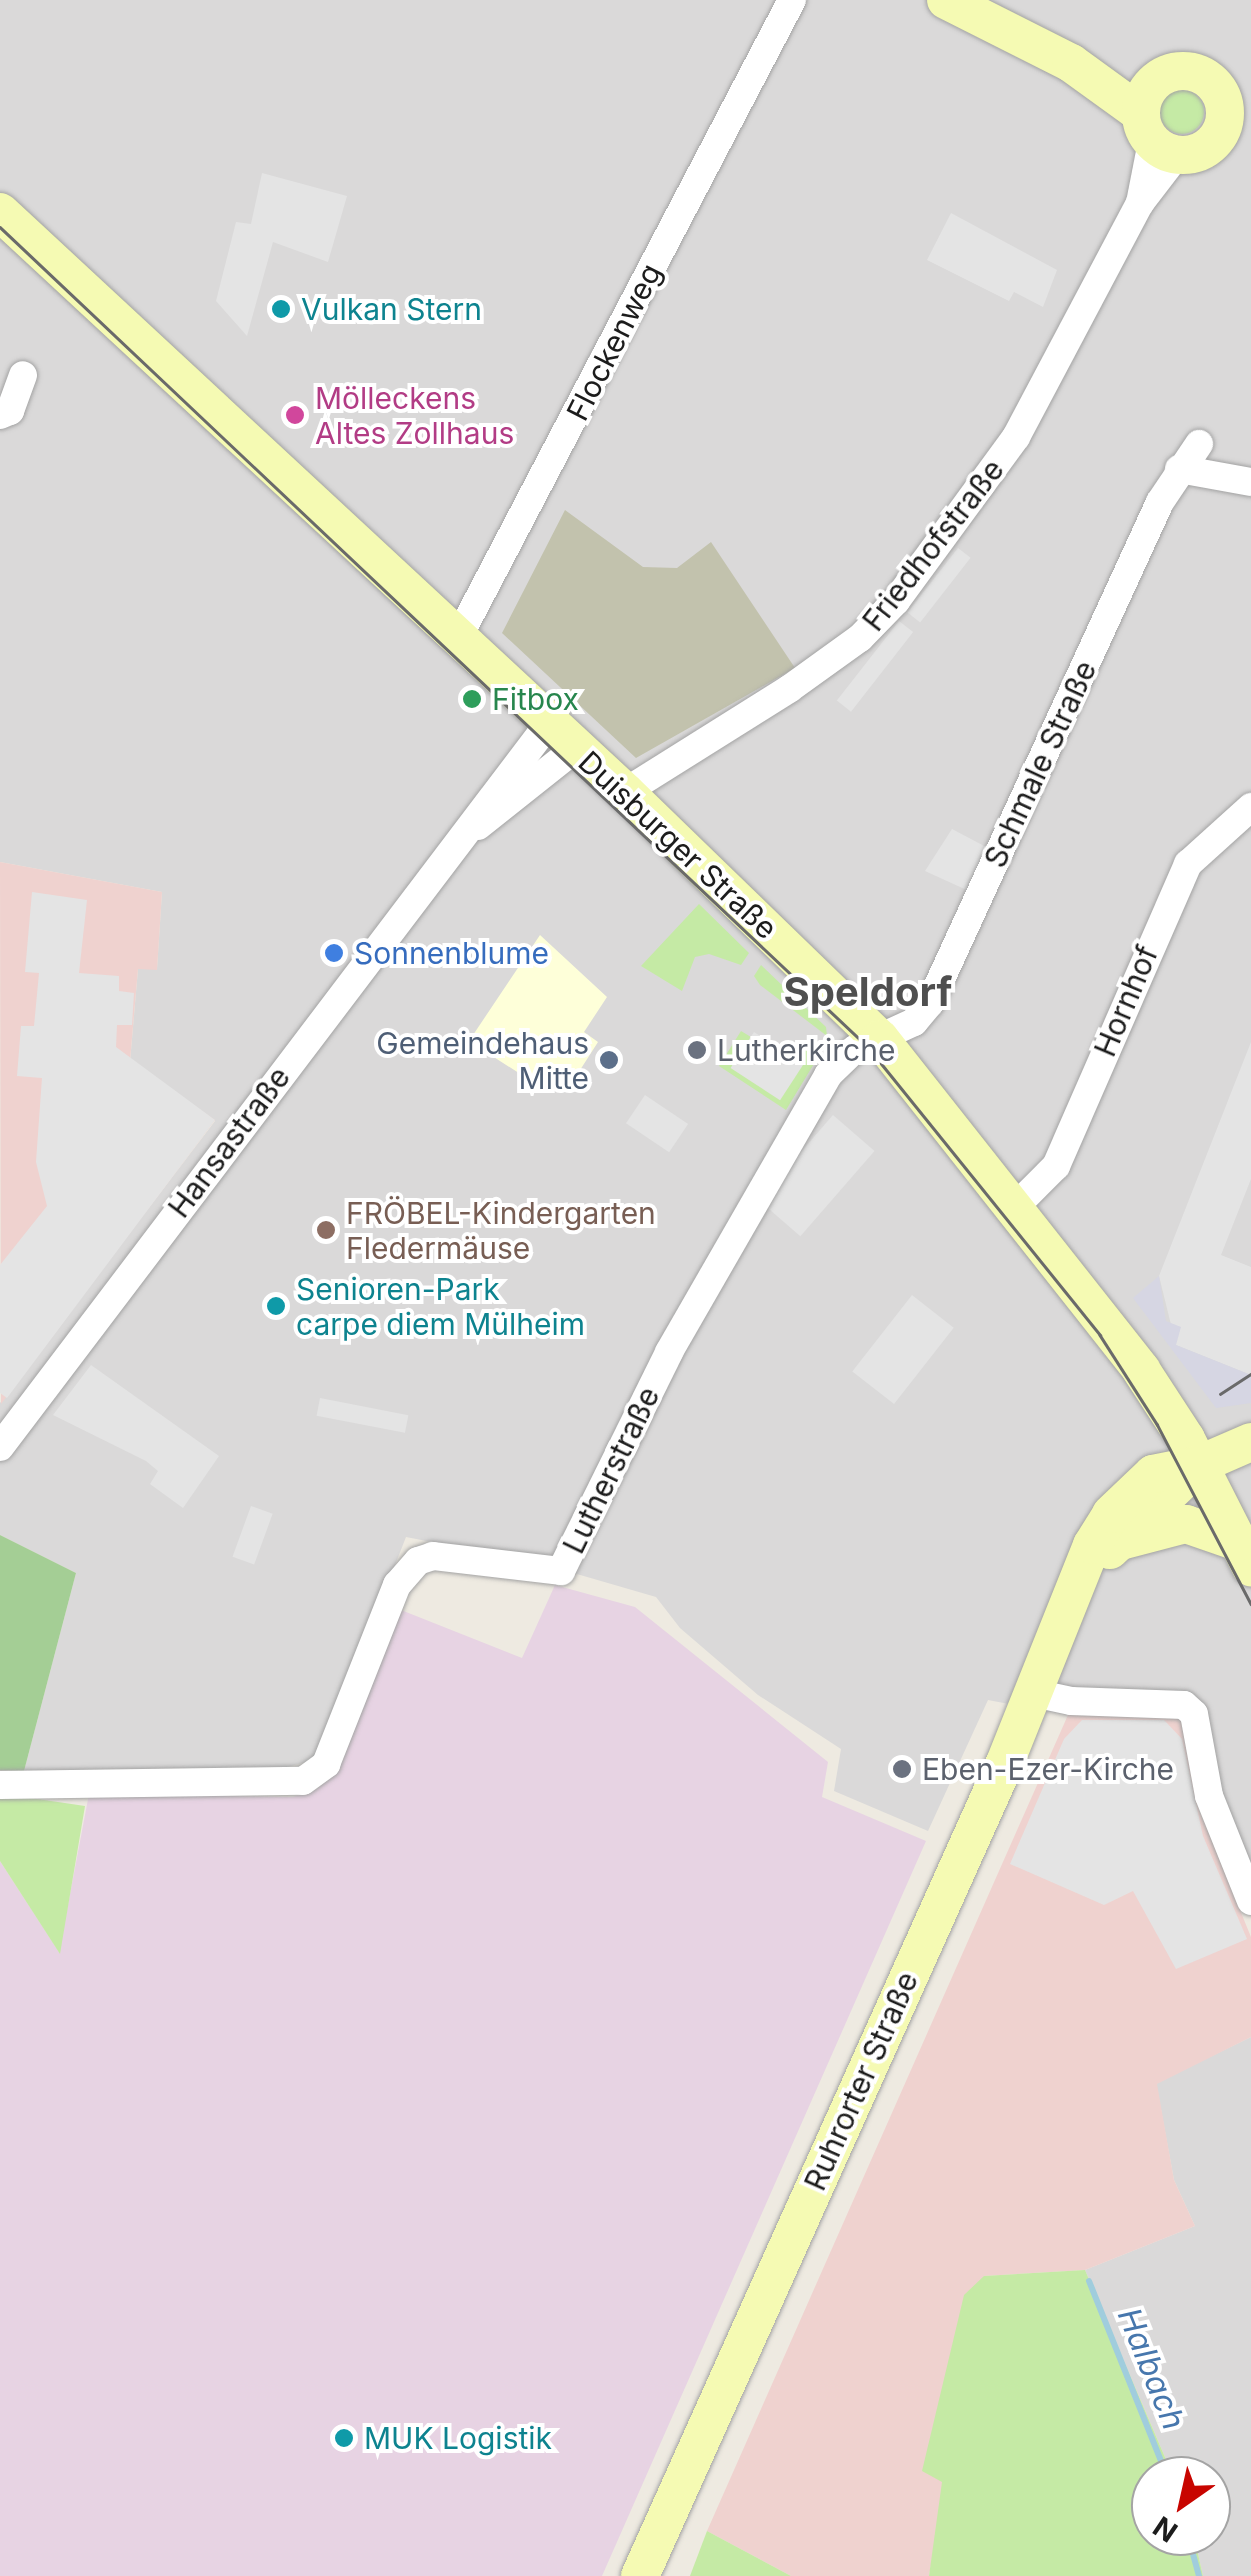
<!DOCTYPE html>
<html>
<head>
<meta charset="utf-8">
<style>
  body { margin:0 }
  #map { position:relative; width:1251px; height:2576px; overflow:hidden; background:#eeeae1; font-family:Inter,sans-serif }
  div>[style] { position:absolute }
  .residential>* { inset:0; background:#dad9d9 }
  .commercial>* { inset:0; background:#efd2cf }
  .industrial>* { inset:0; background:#e7d3e3 }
  .education>* { inset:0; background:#feffd9 }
  .construction>* { inset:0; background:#c2c2ad }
  .grass>* { inset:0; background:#c5eaa5 }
  .round { border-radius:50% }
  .forest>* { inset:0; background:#a4ce95 }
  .parking>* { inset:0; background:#e4e4e4; transform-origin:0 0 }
  .plaza>* { inset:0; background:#d6d6e3 }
  .stream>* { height:6px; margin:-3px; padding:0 3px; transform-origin:3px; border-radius:3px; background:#a0cddd }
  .roads { filter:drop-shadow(0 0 2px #a3a3a3) drop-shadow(0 0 2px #a3a3a3) }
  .street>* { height:28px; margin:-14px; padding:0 14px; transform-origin:14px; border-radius:14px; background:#fff }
  .secondary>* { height:38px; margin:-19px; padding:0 19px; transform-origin:19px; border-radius:19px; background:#f5fab3 }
  .secondary>.ring { margin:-19px; padding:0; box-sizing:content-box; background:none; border:38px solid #f5fab3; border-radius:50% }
  .tram>* { height:2.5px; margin:-1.25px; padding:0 1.25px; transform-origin:1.25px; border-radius:1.25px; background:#6a6a6a }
  .dots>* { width:28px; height:28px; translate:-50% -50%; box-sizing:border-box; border:5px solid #fff; border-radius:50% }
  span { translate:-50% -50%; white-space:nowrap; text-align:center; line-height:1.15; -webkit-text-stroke:8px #fff; paint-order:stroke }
  .culture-label { font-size:30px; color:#0d838f }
  .left { translate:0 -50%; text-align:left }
  .street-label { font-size:30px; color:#1c1c1c }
  .hotel-label { font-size:30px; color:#b23c85 }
  .leisure-label { font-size:30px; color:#27864d }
  .shop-label { font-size:30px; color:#366cbe }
  .service-label { font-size:30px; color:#4e5e75 }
  .right { translate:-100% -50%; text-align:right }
  .worship-label { font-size:30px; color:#5b616d }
  .education-label { font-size:30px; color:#785e54 }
  .water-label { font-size:32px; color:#4777ad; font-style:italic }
  .district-label { font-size:40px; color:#4f4f4f; font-weight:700 }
  .north { position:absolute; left:1131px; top:2456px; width:100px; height:100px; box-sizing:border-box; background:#fff; border:2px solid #a4a4a4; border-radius:50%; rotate:214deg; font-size:28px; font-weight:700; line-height:40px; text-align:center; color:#1c1c1c }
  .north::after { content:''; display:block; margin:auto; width:35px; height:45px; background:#c80500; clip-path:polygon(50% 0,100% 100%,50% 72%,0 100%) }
</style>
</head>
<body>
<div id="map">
  <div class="residential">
    <div style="clip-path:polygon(0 0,1251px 0,1251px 1895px,1197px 1805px,1182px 1717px,1068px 1715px,988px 1700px,928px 1831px,834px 1791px,841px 1749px,758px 1695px,680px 1628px,656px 1597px,539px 1563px,406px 1537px,326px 1741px,310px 1761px,287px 1767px,24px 1771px,76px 1573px,0 1535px,0 1403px,215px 1121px,130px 1062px,138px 969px,157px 969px,162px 892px,0 862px)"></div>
    <div style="clip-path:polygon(1251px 2037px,1251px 2576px,1203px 2576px,1194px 2536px,1211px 2536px,1211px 2476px,1173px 2476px,1085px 2270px,1195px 2226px,1174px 2180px,1156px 2083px)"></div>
  </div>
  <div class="commercial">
    <div style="clip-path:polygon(0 862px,162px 892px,157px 970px,138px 969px,130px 1061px,215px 1120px,1px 1404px)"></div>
    <div style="clip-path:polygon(1068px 1715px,1183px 1717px,1197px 1805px,1251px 1937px,1251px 2037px,1157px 2084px,1174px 2180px,1195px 2226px,1085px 2270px,984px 2276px,929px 2576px,791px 2576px,707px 2531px)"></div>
  </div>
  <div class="industrial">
    <div style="clip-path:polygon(555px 1585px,635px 1607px,828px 1762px,822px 1797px,926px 1841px,602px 2576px,0 2576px,0 1861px,59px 1952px,89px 1794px,293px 1797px,317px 1789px,339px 1769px,401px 1610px,522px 1658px)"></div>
  </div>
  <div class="education">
    <div style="clip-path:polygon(540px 935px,607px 997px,584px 1032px,598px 1042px,566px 1092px,548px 1080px,542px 1088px,469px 1041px)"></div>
  </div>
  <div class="construction">
    <div style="clip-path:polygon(565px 510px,643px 567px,677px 568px,711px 542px,795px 668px,636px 758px,502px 633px)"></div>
  </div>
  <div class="grass">
    <div class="round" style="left:1160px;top:90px;width:44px;height:44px"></div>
    <div style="clip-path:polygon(699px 904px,749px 953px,741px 965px,709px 954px,695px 957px,682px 991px,641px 966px)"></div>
    <div style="clip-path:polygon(761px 965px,826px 1027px,827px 1036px,760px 985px,754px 976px)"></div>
    <div style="clip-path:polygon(741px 1031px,751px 1037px,731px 1068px,803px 1064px,789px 1055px,811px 1039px,823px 1049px,786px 1110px,719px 1066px)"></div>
    <div style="clip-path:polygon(24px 1797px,85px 1806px,60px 1954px,0 1861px,0 1798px)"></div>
    <div style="clip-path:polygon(1085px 2270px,1173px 2476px,1151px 2476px,1151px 2536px,1194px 2536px,1203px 2576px,929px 2576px,942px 2482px,922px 2471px,964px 2295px,984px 2276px)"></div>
    <div style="clip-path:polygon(707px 2531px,791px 2576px,690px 2576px)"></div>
  </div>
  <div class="forest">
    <div style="clip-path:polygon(0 1535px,76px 1573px,24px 1771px,0 1770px)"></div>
  </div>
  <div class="parking">
    <div style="clip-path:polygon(262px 173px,347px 196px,328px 262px,273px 242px,247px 336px,216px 301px,236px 222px,251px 224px)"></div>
    <div style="clip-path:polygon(951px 213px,1057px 270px,1043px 307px,1014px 292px,1009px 301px,927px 260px)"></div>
    <div style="left:958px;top:548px;width:16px;height:82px;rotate:38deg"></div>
    <div style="left:899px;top:621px;width:18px;height:101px;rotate:38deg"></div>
    <div style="clip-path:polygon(952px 829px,988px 848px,969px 891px,925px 871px)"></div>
    <div style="clip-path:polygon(32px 892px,87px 900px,79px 973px,119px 976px,119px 991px,134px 993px,132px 1025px,117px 1025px,116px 1047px,215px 1120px,7px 1398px,0 1393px,0 1265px,47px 1206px,36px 1162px,42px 1078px,17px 1076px,21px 1026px,34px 1026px,39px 973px,25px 972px)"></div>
    <div style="left:754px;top:1032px;width:59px;height:43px;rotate:33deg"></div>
    <div style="clip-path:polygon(1251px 1042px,1251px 1179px,1221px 1255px,1251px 1267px,1251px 1375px,1176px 1345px,1159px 1276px)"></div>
    <div style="left:645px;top:1095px;width:52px;height:34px;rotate:34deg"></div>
    <div style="left:833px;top:1115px;width:55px;height:113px;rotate:41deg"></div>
    <div style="left:912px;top:1295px;width:53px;height:97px;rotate:38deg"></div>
    <div style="clip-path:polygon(91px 1365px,219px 1456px,183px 1508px,150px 1484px,158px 1471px,146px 1461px,53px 1415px)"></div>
    <div style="left:320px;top:1398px;width:90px;height:18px;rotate:11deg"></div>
    <div style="left:251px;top:1506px;width:23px;height:54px;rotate:20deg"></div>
    <div style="clip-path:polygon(1082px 1720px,1164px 1720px,1182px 1739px,1203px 1836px,1247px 1939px,1176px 1969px,1133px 1891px,1104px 1905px,1010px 1864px,1064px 1739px)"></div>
  </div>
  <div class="plaza">
    <div style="clip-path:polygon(1159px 1276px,1166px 1321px,1181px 1327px,1176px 1345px,1251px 1375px,1251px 1403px,1216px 1408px,1133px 1298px)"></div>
  </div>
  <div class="stream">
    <div style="left:1089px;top:2281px;width:210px;rotate:68.2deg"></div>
    <div style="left:1188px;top:2536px;width:41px;rotate:74.6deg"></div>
  </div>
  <div class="roads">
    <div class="street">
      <div style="left:1140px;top:203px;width:62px;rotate:-78.9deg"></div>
      <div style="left:0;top:415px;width:11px;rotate:-22deg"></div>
      <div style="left:10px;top:411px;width:38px;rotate:-70deg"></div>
      <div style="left:1179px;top:469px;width:73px;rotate:10.2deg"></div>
      <div style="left:458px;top:638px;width:720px;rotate:-62.37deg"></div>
      <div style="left:625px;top:792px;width:194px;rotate:-32.1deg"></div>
      <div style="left:789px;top:689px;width:87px;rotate:-35.7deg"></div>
      <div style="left:860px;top:638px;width:52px;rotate:-45.8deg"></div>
      <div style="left:896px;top:601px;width:203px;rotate:-53.8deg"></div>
      <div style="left:1016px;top:437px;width:265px;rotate:-62.1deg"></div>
      <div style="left:1140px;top:203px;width:61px;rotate:-52.4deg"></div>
      <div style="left:478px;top:826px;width:125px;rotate:-38.5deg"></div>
      <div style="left:1017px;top:1205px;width:55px;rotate:-45deg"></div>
      <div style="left:1056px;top:1166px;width:330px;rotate:-66.4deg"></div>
      <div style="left:1188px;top:864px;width:85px;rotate:-42.1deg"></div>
      <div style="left:0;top:1447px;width:909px;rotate:-52.83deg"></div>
      <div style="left:1029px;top:1692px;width:43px;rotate:12.1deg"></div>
      <div style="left:1071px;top:1701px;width:113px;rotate:2deg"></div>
      <div style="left:1184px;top:1705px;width:13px;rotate:42deg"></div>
      <div style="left:1194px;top:1714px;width:83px;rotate:79.6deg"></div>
      <div style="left:1209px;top:1796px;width:113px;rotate:68.2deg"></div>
      <div style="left:0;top:1785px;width:303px;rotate:-0.8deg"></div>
      <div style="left:303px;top:1781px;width:29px;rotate:-36deg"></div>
      <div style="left:326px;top:1764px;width:193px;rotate:-68.4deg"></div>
      <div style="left:397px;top:1585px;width:32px;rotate:-49deg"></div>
      <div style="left:418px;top:1561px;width:16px;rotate:-18deg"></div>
      <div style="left:433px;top:1556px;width:129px;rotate:6.7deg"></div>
      <div style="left:561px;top:1571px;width:244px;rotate:-63.7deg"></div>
      <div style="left:669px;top:1352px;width:319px;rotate:-60.1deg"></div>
      <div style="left:828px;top:1075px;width:37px;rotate:-44deg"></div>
      <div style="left:855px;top:1049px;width:65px;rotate:-24.6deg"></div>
      <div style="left:914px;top:1022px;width:25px;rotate:-50deg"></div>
      <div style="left:930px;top:1003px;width:551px;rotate:-65.34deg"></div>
      <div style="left:1160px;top:502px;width:70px;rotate:-56.1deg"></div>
    </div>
    <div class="secondary">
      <div style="left:946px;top:0;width:140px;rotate:26.7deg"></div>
      <div style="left:1071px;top:63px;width:85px;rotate:35.9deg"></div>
      <div class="ring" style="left:1141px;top:71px;width:46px;height:46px"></div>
      <div style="left:0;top:212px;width:853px;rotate:42.86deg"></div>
      <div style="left:625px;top:792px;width:355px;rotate:44.1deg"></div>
      <div style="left:880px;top:1039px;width:422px;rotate:51.7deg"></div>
      <div style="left:1141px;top:1370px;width:82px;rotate:56.9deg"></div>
      <div style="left:1186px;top:1439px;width:144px;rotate:63.1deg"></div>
      <div style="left:1124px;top:1540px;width:64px;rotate:-14.5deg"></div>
      <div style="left:1186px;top:1524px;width:55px;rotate:19.1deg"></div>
      <div style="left:1110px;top:1550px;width:120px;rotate:-43.7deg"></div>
      <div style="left:640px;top:2576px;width:889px;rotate:-65.83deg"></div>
      <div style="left:1004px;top:1765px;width:237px;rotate:-68.2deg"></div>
      <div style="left:1092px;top:1545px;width:36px;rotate:-58deg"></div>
      <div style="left:1111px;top:1514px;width:58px;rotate:-43.6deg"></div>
      <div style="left:1153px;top:1474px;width:46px;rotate:-11.3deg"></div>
      <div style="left:1198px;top:1465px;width:58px;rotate:-23.5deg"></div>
    </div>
  </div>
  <div class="tram">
    <div style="left:0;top:227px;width:1194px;rotate:43.37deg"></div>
    <div style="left:868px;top:1047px;width:370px;rotate:51.1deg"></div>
    <div style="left:1100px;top:1335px;width:106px;rotate:57.4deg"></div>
    <div style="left:1157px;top:1424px;width:203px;rotate:62.4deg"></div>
    <div style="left:1220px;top:1394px;width:37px;rotate:-33deg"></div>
  </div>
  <div class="dots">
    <div style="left:281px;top:309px;background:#0f9aa8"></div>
    <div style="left:295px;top:415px;background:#d1479c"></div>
    <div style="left:472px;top:699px;background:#2e9e5b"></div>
    <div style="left:334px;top:953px;background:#3f7fe0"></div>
    <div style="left:697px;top:1050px;background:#6b7280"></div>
    <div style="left:609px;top:1060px;background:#5c6f8a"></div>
    <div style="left:326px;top:1230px;background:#8d6e63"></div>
    <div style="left:276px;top:1306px;background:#0f9aa8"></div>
    <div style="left:902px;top:1769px;background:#6b7280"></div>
    <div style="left:344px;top:2438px;background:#0f9aa8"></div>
  </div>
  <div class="culture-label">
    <span class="left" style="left:301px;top:309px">Vulkan Stern</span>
    <span class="left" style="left:296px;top:1306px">Senioren-Park<br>carpe diem Mülheim</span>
    <span class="left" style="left:364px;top:2438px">MUK Logistik</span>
  </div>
  <div class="street-label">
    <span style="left:614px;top:342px;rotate:-63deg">Flockenweg</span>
    <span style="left:933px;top:545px;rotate:-52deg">Friedhofstraße</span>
    <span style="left:1040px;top:764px;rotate:-65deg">Schmale Straße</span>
    <span style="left:678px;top:845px;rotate:43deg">Duisburger Straße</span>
    <span style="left:1126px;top:1001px;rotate:-67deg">Hornhof</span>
    <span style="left:229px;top:1142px;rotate:-53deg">Hansastraße</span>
    <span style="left:611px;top:1470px;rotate:-64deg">Lutherstraße</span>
    <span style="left:861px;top:2081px;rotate:-66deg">Ruhrorter Straße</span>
  </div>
  <div class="hotel-label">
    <span class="left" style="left:315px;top:415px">Mölleckens<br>Altes Zollhaus</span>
  </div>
  <div class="leisure-label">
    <span class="left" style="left:492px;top:699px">Fitbox</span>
  </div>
  <div class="shop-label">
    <span class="left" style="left:354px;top:953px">Sonnenblume</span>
  </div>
  <div class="service-label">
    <span class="right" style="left:589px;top:1060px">Gemeindehaus<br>Mitte</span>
  </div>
  <div class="worship-label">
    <span class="left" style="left:717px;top:1050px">Lutherkirche</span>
    <span class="left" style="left:922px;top:1769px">Eben-Ezer-Kirche</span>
  </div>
  <div class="education-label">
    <span class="left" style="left:346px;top:1230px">FRÖBEL-Kindergarten<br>Fledermäuse</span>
  </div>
  <div class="water-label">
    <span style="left:1151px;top:2369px;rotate:68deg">Halbach</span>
  </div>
  <div class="district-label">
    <span style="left:868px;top:992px">Speldorf</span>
  </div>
  <div class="north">N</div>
</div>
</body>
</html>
